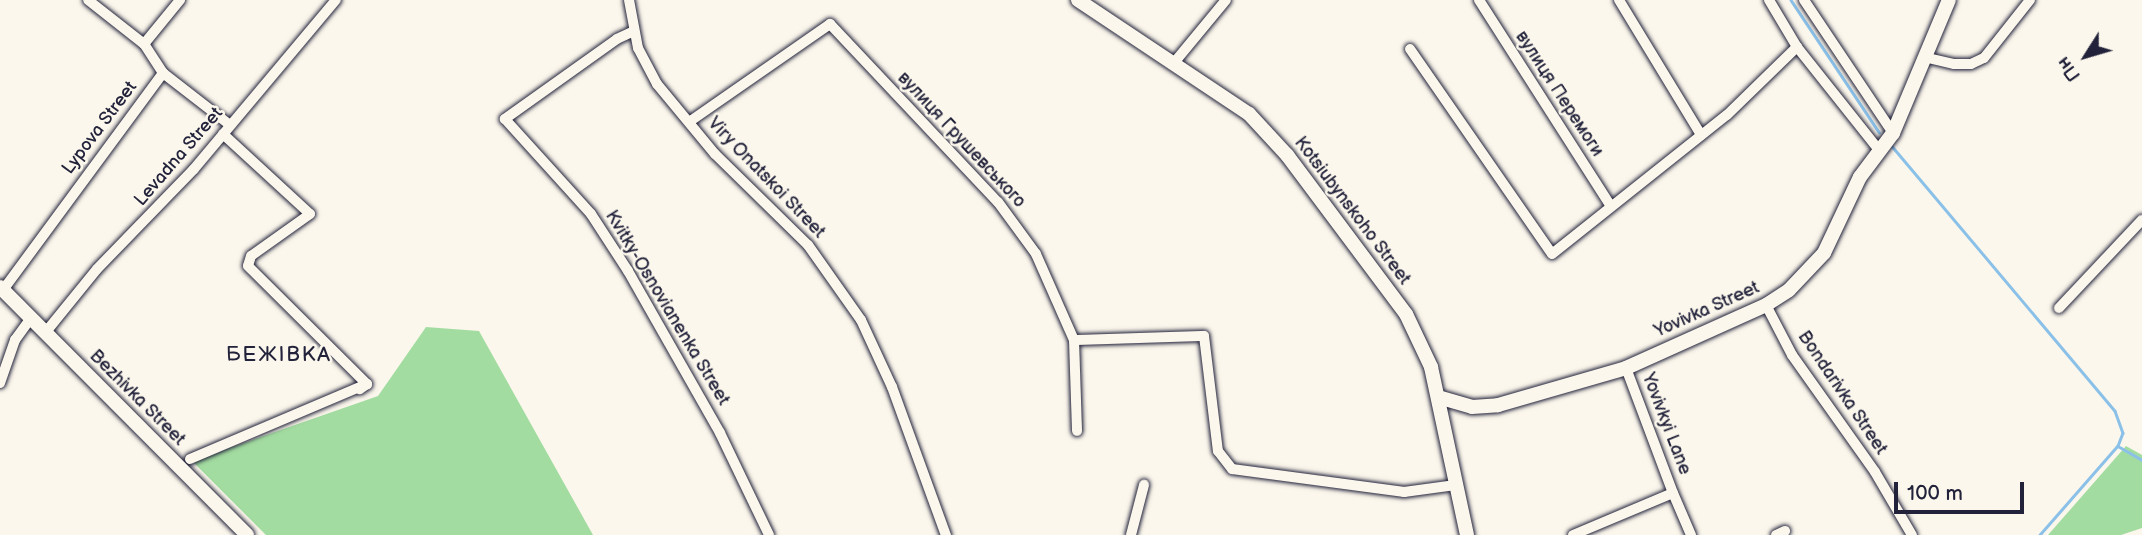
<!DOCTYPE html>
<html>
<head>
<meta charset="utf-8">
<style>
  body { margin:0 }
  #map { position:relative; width:2142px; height:535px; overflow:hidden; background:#fbf7ec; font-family:"Balsamiq Sans",sans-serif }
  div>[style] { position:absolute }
  .green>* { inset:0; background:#a3dca1 }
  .stream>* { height:2.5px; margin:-1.25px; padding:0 1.25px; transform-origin:1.25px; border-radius:1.25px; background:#8bc1e8 }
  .roads { filter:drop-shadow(0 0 2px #22223b) drop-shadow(0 0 2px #22223b) }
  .street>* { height:10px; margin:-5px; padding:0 5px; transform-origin:5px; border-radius:5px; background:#fbf7ec }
  .secondary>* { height:14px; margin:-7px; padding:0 7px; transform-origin:7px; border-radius:7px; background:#fbf7ec }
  span { translate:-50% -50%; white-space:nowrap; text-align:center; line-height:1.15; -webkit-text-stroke:5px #fbf7ec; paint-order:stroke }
  .street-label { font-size:18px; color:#22223b }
  .quarter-label { font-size:21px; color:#22223b; letter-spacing:2px }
  .north { position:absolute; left:2051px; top:21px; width:70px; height:70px; -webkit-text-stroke:5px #fbf7ec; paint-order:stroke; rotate:233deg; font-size:19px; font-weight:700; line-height:28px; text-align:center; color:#22223b }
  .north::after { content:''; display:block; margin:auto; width:24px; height:32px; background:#22223b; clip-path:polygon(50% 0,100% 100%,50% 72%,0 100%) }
  .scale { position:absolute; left:1894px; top:482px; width:130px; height:32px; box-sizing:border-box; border:4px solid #22223b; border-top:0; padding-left:9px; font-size:21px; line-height:24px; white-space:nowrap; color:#22223b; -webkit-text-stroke:5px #fbf7ec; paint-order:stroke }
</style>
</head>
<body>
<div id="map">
  <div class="green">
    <div style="clip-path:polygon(426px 327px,479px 331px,593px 535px,266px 535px,192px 461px,378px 396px)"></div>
    <div style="clip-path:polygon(2126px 446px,2142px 455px,2142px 528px,2121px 535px,2048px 535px)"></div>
  </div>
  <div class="stream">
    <div style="left:1791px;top:0;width:159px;rotate:56.3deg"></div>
    <div style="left:1892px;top:146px;width:346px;rotate:49.9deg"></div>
    <div style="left:2115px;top:411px;width:23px;rotate:70deg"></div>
    <div style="left:2123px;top:433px;width:14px;rotate:111deg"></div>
    <div style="left:2118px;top:446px;width:118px;rotate:131.2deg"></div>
    <div style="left:2118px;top:446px;width:28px;rotate:30deg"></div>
  </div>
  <div class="roads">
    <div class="street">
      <div style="left:629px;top:0;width:49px;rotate:79.4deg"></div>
      <div style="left:638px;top:48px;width:41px;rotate:62.2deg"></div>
      <div style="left:657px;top:84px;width:91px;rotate:50.4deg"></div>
      <div style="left:715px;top:154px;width:130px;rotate:44.4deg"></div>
      <div style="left:808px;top:245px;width:92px;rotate:54.8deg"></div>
      <div style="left:861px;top:320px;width:74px;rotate:65.2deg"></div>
      <div style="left:892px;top:387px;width:158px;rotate:70deg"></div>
      <div style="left:1479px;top:0;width:243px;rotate:57.4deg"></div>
      <div style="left:1619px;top:0;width:158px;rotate:58.7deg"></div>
      <div style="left:1769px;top:0;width:55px;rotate:59.2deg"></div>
      <div style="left:1797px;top:47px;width:130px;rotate:51.5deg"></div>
      <div style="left:1804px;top:0;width:160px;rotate:56.2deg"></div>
      <div style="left:634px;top:31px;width:19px;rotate:155deg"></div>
      <div style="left:617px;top:39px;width:138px;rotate:144.5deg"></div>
      <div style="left:505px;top:119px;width:128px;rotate:47.8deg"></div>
      <div style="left:591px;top:214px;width:68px;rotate:57deg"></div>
      <div style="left:628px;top:271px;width:186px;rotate:60.4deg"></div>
      <div style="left:720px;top:433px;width:113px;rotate:64.3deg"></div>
      <div style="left:144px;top:44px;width:57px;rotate:-50.7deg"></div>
      <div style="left:1410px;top:49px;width:249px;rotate:55.3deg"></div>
      <div style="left:1552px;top:254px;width:223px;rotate:-38.5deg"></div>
      <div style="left:1727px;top:115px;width:98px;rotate:-44.2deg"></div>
      <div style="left:1928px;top:58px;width:27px;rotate:13deg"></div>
      <div style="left:1954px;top:64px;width:17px"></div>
      <div style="left:1971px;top:64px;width:14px;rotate:-25deg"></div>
      <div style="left:1984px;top:58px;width:74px;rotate:-51.6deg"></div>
      <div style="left:1173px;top:64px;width:83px;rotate:-50.4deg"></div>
      <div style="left:163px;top:73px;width:85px;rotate:37.8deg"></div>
      <div style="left:689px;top:122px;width:172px;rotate:-34.8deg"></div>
      <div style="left:830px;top:24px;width:245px;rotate:46.7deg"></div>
      <div style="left:998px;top:202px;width:64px;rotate:53.8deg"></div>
      <div style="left:1036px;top:254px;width:94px;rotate:66.2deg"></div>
      <div style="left:1074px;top:340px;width:130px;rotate:-1.8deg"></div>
      <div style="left:1204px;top:336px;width:116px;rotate:83.1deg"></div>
      <div style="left:1218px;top:451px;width:23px;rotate:52deg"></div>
      <div style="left:1232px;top:469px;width:174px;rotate:7.6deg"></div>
      <div style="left:1404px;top:492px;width:52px;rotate:-7.7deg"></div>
      <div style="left:223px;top:134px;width:118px;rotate:42.6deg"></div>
      <div style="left:310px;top:214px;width:72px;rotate:144.6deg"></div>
      <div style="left:251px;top:256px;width:10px;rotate:107deg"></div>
      <div style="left:248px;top:266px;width:168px;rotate:44.8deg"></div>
      <div style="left:3px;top:290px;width:270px;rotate:-53.6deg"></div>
      <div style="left:163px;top:73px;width:35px;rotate:-123deg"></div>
      <div style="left:144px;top:44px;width:71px;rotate:-141.8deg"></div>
      <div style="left:1766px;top:305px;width:56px;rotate:62.5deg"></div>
      <div style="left:1792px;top:355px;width:143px;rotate:54.6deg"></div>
      <div style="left:1875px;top:472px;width:73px;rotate:59.6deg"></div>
      <div style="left:2059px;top:308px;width:121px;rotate:-46.7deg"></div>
      <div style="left:45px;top:333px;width:82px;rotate:-50.9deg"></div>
      <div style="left:97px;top:269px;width:139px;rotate:-45.9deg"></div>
      <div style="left:194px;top:169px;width:221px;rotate:-50deg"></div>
      <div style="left:1074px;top:340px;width:91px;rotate:88.1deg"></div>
      <div style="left:1626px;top:368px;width:134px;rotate:69.4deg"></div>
      <div style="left:0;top:383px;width:46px;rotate:-70.8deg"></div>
      <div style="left:15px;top:340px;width:27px;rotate:-54deg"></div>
      <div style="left:190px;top:459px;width:192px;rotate:-23deg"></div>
      <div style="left:367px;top:384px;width:9px;rotate:144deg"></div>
      <div style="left:1131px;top:535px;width:52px;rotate:-75.4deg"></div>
      <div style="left:1573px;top:535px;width:108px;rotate:-22.8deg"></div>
      <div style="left:1673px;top:493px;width:46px;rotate:66.8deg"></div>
      <div style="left:1776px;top:535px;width:10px;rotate:-24deg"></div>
    </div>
    <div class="secondary">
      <div style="left:1078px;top:0;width:206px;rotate:33.7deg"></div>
      <div style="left:1249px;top:114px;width:56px;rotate:47.2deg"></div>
      <div style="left:1287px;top:155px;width:199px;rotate:53.2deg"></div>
      <div style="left:1406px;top:314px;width:59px;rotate:64.7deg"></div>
      <div style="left:1431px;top:367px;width:172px;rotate:77.9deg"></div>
      <div style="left:0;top:287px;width:350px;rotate:45.1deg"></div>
      <div style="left:1438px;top:397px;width:35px;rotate:16deg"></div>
      <div style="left:1472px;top:407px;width:26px;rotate:-4deg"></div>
      <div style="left:1498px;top:405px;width:133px;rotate:-16.1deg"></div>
      <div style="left:1626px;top:368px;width:154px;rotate:-24.2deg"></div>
      <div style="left:1766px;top:305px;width:27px;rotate:-33deg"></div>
      <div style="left:1789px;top:290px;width:51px;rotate:-46.6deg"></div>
      <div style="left:1824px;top:253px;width:84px;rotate:-64.7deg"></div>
      <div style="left:1860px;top:177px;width:55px;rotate:-53.1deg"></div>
      <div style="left:1893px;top:133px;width:144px;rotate:-67.2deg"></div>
    </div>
  </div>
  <div class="street-label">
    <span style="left:1559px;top:94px;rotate:57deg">вулиця Перемоги</span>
    <span style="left:100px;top:128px;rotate:-53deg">Lypova Street</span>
    <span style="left:961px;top:140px;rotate:47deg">вулиця Грушевського</span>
    <span style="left:179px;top:157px;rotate:-49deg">Levadna Street</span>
    <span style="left:766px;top:178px;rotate:46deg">Viry Onatskoi Street</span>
    <span style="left:1352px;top:211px;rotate:53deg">Kotsiubynskoho Street</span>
    <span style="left:667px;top:308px;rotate:59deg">Kvitky-Osnovianenka Street</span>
    <span style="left:1707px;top:310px;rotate:-24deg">Yovivka Street</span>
    <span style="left:1842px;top:393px;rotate:56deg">Bondarivka Street</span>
    <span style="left:137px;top:398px;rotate:45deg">Bezhivka Street</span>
    <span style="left:1666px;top:424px;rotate:69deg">Yovivkyi Lane</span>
  </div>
  <div class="quarter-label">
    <span style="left:279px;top:355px">БЕЖІВКА</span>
  </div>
  <div class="north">Пн</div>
  <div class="scale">100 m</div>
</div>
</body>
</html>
